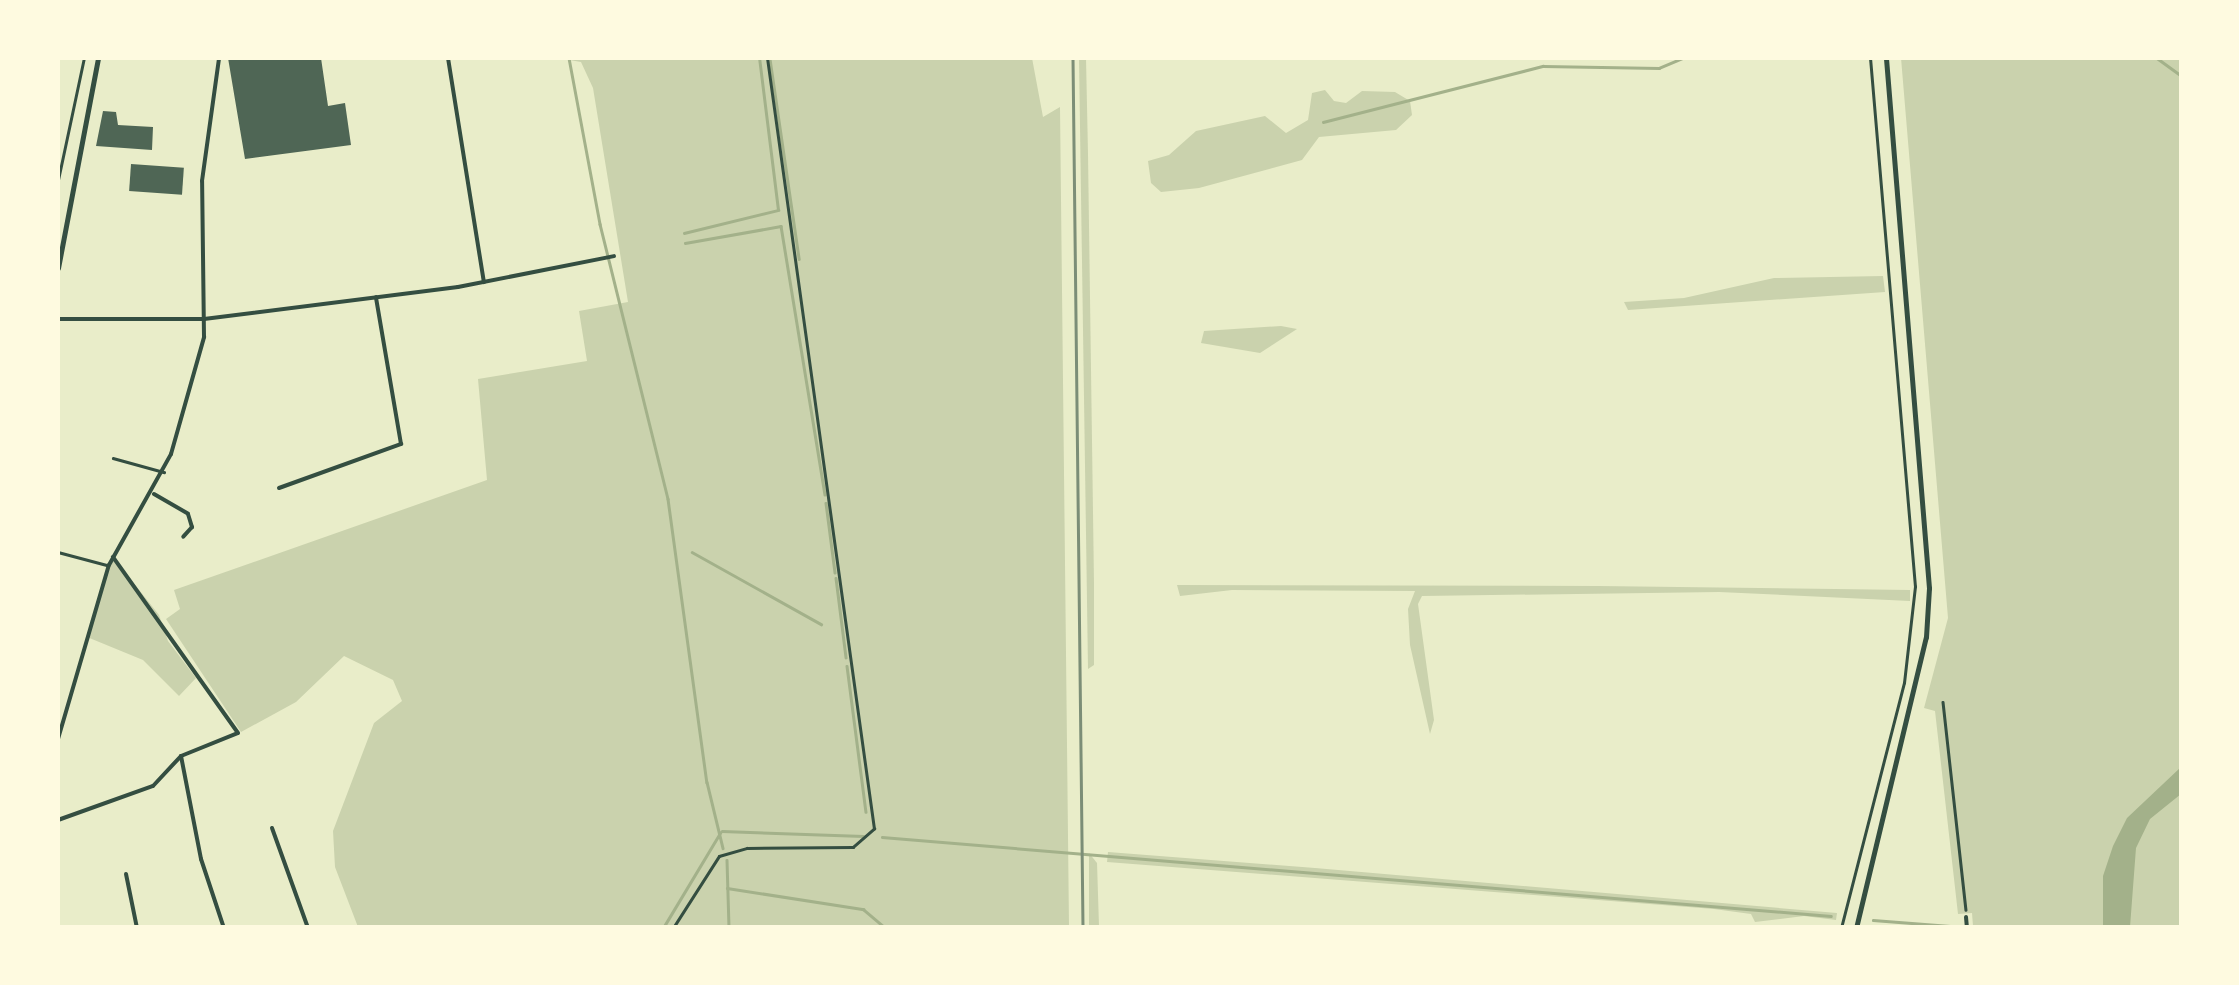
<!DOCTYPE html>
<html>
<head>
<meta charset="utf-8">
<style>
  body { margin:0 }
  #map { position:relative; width:2239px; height:985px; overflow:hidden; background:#e9edc9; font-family:Bitter,serif }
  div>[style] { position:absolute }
  .green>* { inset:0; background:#cad2ad }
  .water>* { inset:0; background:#a3b18a }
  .stream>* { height:2.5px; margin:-1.25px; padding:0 1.25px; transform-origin:1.25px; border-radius:1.25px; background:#a3b18a }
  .building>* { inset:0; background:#4f6655; transform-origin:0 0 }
  .path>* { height:2.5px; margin:-1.25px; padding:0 1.25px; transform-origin:1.25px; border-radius:1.25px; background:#344e41 }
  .service>* { height:2.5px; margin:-1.25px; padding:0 1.25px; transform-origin:1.25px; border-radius:1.25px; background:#344e41 }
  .minor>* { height:4px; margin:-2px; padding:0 2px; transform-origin:2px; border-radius:2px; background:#344e41 }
  .tertiary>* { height:5px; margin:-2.5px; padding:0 2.5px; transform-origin:2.5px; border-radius:2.5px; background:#344e41 }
  .secondary>* { height:5px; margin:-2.5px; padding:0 2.5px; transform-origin:2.5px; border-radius:2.5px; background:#344e41 }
  .rail>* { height:2.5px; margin:-1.25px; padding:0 1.25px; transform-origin:1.25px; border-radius:1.25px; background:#7c8e77 }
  span { translate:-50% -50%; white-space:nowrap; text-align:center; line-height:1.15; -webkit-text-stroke:10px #fefae0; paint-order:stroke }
  .frame { position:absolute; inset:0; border:60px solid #fefae0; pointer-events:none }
</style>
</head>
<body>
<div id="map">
  <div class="green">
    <div style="clip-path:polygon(558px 58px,1032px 58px,1043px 117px,1060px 107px,1069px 927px,358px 927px,335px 867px,333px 831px,374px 723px,402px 701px,393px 680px,344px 656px,296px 702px,241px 732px,166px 619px,180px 609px,174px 590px,487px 480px,478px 379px,587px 361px,579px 311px,628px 302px,593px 88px,581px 62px)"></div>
    <div style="clip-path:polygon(1079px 58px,1086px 58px,1088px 154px,1094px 584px,1094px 665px,1088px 669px)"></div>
    <div style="clip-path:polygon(1901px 58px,2181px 58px,2181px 927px,1991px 927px,1973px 926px,1972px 913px,1958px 914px,1935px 711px,1924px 708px,1948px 618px)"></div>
    <div style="clip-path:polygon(1325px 90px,1334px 101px,1346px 103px,1362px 91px,1395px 92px,1410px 101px,1412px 115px,1396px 130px,1319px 137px,1302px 160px,1199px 188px,1161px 192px,1151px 183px,1148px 161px,1169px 155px,1196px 131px,1265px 116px,1286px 133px,1308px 120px,1312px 93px)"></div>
    <div style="clip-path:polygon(1883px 276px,1885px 292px,1628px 310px,1624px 302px,1684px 298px,1774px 278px)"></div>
    <div style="clip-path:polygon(1281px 326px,1297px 329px,1260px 353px,1201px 343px,1204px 331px)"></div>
    <div style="clip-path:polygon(113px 557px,159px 615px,168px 641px,196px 678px,179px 696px,143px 660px,87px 637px)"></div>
    <div style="clip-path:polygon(1177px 585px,1598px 586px,1910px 590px,1910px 601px,1719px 592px,1422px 596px,1418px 604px,1434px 720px,1430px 734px,1410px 645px,1408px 609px,1415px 591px,1232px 590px,1180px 596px)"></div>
    <div style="clip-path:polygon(1108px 852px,1315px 868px,1837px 913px,1836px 920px,1804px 916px,1755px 922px,1751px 914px,1714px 909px,1107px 862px)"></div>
    <div style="clip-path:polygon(1089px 853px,1097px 863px,1099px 927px,1089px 927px)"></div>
  </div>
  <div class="water">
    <div style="clip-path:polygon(2181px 767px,2181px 794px,2150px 819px,2136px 848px,2130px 927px,2103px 927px,2103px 876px,2113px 846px,2127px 818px)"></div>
  </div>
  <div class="stream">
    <div style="left:569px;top:58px;width:169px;rotate:79.4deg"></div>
    <div style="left:600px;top:224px;width:283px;rotate:76.1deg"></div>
    <div style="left:668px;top:499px;width:286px;rotate:82.2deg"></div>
    <div style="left:707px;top:782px;width:68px;rotate:76.4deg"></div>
    <div style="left:2157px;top:58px;width:31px;rotate:36deg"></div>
    <div style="left:770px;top:59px;width:202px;rotate:81.7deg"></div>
    <div style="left:1323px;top:122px;width:227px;rotate:-14.3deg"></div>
    <div style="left:1543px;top:66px;width:116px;rotate:1deg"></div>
    <div style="left:1659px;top:68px;width:26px;rotate:-23deg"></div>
    <div style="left:684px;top:233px;width:97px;rotate:-13.7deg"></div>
    <div style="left:778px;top:210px;width:153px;rotate:-97.1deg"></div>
    <div style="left:685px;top:243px;width:97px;rotate:-10deg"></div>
    <div style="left:781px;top:226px;width:272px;rotate:80.7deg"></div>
    <div style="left:826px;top:503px;width:70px;rotate:82.6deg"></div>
    <div style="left:692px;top:552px;width:148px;rotate:29.2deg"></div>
    <div style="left:836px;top:578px;width:80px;rotate:82.8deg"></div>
    <div style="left:847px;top:666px;width:147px;rotate:82.6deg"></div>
    <div style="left:722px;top:831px;width:141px;rotate:2deg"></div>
    <div style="left:882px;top:837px;width:952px;rotate:4.76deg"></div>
    <div style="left:727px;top:860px;width:68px;rotate:88.3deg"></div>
    <div style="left:727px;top:888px;width:138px;rotate:8.8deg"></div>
    <div style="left:863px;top:909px;width:30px;rotate:40deg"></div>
    <div style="left:1873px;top:920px;width:103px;rotate:4.4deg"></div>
    <div style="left:663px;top:928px;width:111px;rotate:-59deg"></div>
  </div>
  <div class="building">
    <div style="clip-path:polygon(228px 58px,321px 58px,328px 106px,345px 103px,351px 145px,245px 159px)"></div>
    <div style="clip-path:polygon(103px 111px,116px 112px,118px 125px,153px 127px,152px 150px,96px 146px)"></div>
    <div style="left:131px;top:164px;width:53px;height:27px;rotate:4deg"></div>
  </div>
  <div class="path">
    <div style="left:58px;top:180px;width:125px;rotate:-78deg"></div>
    <div style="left:1943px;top:702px;width:209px;rotate:83.7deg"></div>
    <div style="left:673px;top:928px;width:85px;rotate:-57.4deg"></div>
    <div style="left:719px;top:856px;width:29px;rotate:-16deg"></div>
    <div style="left:747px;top:848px;width:106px;rotate:-0.5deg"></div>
    <div style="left:853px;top:847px;width:28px;rotate:-41deg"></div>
    <div style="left:874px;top:829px;width:778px;rotate:-97.9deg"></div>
    <div style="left:1841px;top:928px;width:253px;rotate:-75.6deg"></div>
    <div style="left:1904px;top:683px;width:97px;rotate:-83.5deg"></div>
    <div style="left:1915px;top:587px;width:531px;rotate:-94.86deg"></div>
  </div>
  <div class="service">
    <div style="left:113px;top:458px;width:53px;rotate:15.4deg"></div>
    <div style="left:58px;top:552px;width:51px;rotate:14.9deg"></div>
  </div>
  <div class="minor">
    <div style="left:448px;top:58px;width:227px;rotate:80.9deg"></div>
    <div style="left:58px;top:319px;width:146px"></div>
    <div style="left:204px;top:319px;width:256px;rotate:-7.2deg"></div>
    <div style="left:458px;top:287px;width:159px;rotate:-11.2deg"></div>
    <div style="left:279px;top:488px;width:130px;rotate:-19.8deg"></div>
    <div style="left:401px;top:444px;width:149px;rotate:-99.7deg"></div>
    <div style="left:154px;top:494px;width:39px;rotate:30deg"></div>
    <div style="left:188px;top:514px;width:14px;rotate:73deg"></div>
    <div style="left:192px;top:527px;width:13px;rotate:132deg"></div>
    <div style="left:58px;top:739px;width:181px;rotate:-73.7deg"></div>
    <div style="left:109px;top:565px;width:127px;rotate:-60.8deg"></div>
    <div style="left:171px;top:454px;width:122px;rotate:-74.2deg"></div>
    <div style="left:204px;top:337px;width:156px;rotate:-90.7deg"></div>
    <div style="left:202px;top:181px;width:124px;rotate:-82.1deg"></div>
    <div style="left:181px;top:756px;width:105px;rotate:79deg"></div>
    <div style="left:201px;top:859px;width:73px;rotate:71.6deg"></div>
    <div style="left:58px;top:820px;width:101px;rotate:-19.7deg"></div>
    <div style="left:153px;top:786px;width:41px;rotate:-47deg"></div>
    <div style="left:181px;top:756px;width:61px;rotate:-22deg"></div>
    <div style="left:238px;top:733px;width:216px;rotate:-125.4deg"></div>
    <div style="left:272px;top:828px;width:106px;rotate:70.2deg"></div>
    <div style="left:126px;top:874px;width:55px;rotate:78.5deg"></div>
    <div style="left:1966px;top:917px;width:11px;rotate:85deg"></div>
  </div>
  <div class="tertiary">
    <div style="left:58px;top:268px;width:214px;rotate:-79.2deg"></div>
  </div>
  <div class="secondary">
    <div style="left:1856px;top:928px;width:299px;rotate:-76.5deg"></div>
    <div style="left:1926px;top:637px;width:49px;rotate:-86.5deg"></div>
    <div style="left:1929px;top:588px;width:532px;rotate:-94.64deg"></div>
  </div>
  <div class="rail">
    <div style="left:1073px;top:58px;width:870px;rotate:89.34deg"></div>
  </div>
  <div class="frame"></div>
</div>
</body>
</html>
